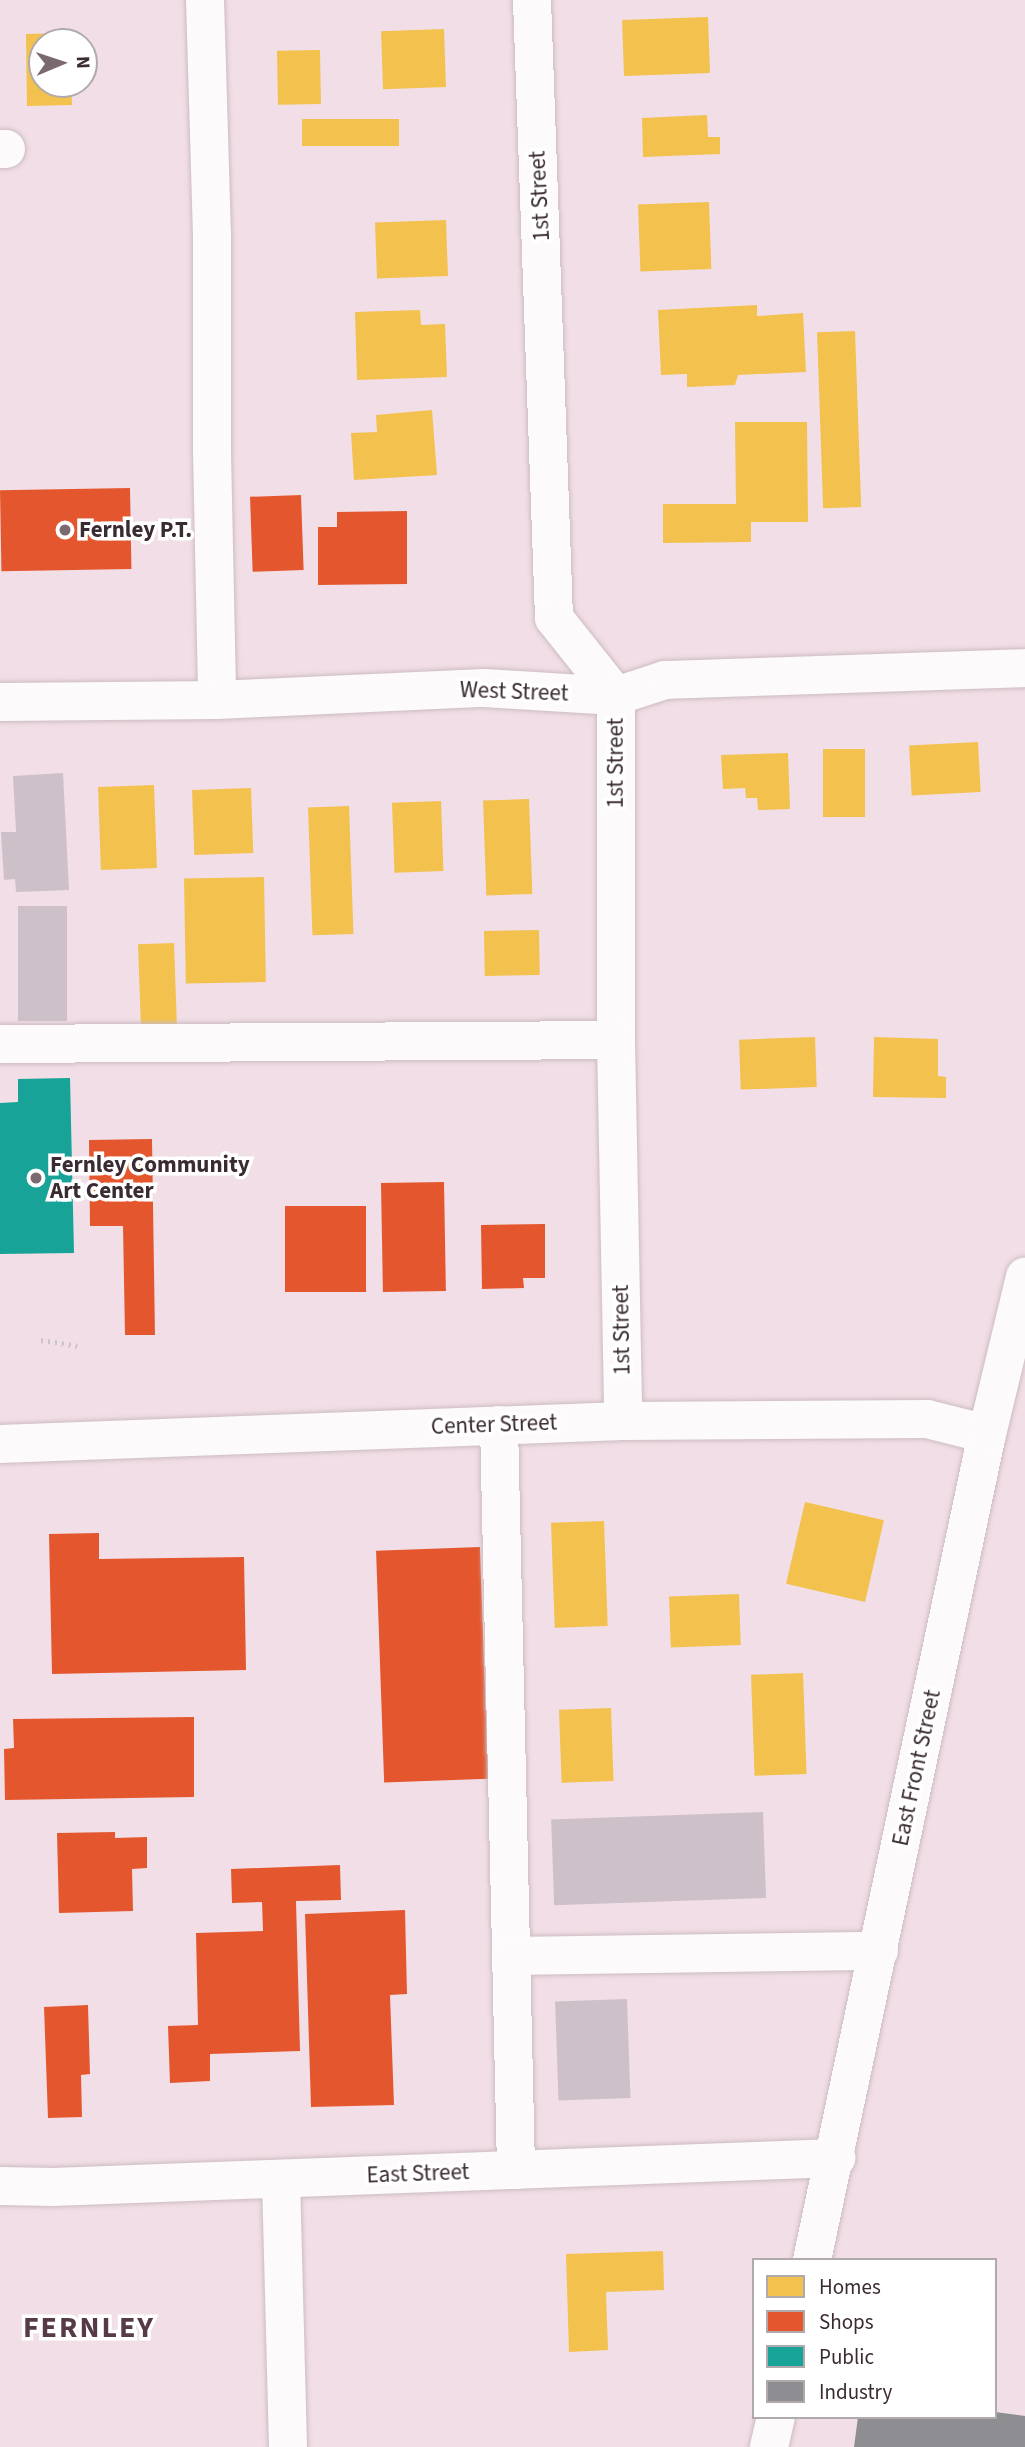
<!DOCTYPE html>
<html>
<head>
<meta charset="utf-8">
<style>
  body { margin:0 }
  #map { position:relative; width:1025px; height:2447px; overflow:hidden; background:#f2dee6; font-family:"Source Sans 3",sans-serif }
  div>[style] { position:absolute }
  .homes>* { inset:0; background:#f2c14e; transform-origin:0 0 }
  .shops>* { inset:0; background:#e4572e; transform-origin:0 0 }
  .public>* { inset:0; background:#17a398 }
  .industry>* { inset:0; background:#8d8d92 }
  .building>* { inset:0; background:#cec0c9; transform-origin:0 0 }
  .path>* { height:4.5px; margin-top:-2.25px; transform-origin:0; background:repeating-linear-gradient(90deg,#cbc4c6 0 2px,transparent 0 7px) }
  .roads { filter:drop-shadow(0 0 2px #cbbcc2) drop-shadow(0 0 2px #cbbcc2) }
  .minor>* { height:38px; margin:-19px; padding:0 19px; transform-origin:19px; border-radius:19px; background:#fdfafb }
  .dots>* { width:19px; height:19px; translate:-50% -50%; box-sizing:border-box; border:4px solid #fff; border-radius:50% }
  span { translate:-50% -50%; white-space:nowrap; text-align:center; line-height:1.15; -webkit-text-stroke:7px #fff; paint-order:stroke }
  .street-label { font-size:23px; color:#392b31 }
  .poi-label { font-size:23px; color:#392b31; font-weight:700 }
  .left { translate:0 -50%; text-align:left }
  .district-label { font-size:30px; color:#573a47; font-weight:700; letter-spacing:2px }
  .legend { position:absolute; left:752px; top:2258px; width:245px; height:161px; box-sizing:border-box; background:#fff; border:2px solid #b0aaad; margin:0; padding:9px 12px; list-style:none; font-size:21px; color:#392b31 }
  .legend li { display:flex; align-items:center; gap:14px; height:35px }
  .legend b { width:35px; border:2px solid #b0aaad }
  .north { position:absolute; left:28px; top:28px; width:70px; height:70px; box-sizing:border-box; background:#fff; border:2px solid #b0aaad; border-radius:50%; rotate:88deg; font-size:19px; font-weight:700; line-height:28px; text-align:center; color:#392b31 }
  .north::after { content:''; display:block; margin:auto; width:24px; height:32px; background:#7a6a70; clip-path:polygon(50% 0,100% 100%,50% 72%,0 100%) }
</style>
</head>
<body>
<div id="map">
  <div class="homes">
    <div style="left:708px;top:17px;width:56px;height:86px;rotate:88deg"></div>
    <div style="left:444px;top:29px;width:58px;height:63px;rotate:88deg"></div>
    <div style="clip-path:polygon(70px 33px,70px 42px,42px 42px,42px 84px,71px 84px,72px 105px,27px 106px,26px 34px)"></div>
    <div style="left:320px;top:50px;width:54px;height:43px;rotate:89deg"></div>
    <div style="clip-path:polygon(707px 115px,708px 137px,720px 137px,720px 154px,643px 157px,642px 118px)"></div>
    <div style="left:399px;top:119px;width:27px;height:97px;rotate:90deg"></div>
    <div style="left:709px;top:202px;width:67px;height:71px;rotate:88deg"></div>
    <div style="left:446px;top:220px;width:56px;height:71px;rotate:88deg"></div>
    <div style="clip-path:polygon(757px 305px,757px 316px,803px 313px,806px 372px,738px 375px,735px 385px,687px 387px,687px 374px,661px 375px,658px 310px)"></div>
    <div style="clip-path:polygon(420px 310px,421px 325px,445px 324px,447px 377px,357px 380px,355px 312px)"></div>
    <div style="left:855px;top:331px;width:176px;height:38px;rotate:88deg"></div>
    <div style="clip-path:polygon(432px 410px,437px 475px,354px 480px,351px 433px,377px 432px,376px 415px)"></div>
    <div style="clip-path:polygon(735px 422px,807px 422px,808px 522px,751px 522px,751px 542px,663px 543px,663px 504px,736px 504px)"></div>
    <div style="left:978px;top:742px;width:50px;height:69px;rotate:87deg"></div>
    <div style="left:823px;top:749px;width:42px;height:68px"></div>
    <div style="clip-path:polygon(788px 753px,790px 809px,758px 810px,757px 798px,746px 798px,745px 788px,723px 789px,721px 755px)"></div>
    <div style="left:154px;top:785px;width:83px;height:56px;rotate:88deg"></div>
    <div style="left:251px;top:788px;width:65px;height:59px;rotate:88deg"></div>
    <div style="left:529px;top:799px;width:95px;height:46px;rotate:88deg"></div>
    <div style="left:441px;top:801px;width:70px;height:49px;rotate:88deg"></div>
    <div style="left:349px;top:806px;width:128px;height:41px;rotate:88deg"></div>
    <div style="left:264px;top:877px;width:105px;height:80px;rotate:89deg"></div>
    <div style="left:539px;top:930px;width:45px;height:55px;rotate:89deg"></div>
    <div style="left:174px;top:943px;width:85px;height:36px;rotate:88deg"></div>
    <div style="left:815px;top:1037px;width:50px;height:76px;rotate:88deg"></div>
    <div style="clip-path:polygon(874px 1037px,938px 1039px,938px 1076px,946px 1077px,946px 1098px,873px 1097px)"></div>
    <div style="left:805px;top:1502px;width:81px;height:84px;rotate:13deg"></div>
    <div style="left:604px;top:1521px;width:105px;height:53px;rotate:88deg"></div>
    <div style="left:739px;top:1594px;width:51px;height:70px;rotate:88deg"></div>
    <div style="left:803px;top:1673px;width:101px;height:52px;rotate:88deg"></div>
    <div style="left:611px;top:1708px;width:73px;height:52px;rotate:88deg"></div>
    <div style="clip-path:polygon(663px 2251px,664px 2290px,606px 2292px,608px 2350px,569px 2352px,566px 2254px)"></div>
  </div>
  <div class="shops">
    <div style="left:130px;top:488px;width:81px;height:130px;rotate:89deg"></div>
    <div style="left:301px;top:495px;width:75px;height:51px;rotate:88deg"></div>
    <div style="clip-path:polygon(407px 511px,407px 584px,318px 585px,318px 527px,337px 527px,337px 512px)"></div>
    <div style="clip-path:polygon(152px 1139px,155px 1335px,125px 1335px,123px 1226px,90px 1226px,89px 1140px)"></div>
    <div style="left:444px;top:1182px;width:109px;height:63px;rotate:89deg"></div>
    <div style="left:366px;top:1206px;width:86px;height:81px;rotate:90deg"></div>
    <div style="clip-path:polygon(545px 1224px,545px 1278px,523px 1278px,524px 1288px,482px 1289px,481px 1225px)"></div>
    <div style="clip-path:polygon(99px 1533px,99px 1559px,244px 1557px,246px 1670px,52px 1674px,49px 1534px)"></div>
    <div style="left:480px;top:1547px;width:232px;height:104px;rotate:88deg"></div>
    <div style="clip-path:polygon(194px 1717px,194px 1797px,5px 1800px,4px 1749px,14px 1748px,13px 1719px)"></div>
    <div style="clip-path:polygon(115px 1832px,115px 1838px,147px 1837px,147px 1868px,132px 1869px,133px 1911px,59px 1913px,57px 1833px)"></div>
    <div style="clip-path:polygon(340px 1865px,341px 1900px,296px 1901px,300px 2051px,210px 2054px,210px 2081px,170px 2083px,168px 2026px,198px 2025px,196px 1933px,263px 1931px,262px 1902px,232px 1903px,231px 1869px)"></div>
    <div style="clip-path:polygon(405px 1910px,407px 1994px,390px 1995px,394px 2105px,311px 2107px,305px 1914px)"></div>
    <div style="clip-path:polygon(88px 2005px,90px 2074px,81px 2075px,82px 2117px,48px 2118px,44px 2007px)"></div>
  </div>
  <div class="public">
    <div style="clip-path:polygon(70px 1078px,74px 1253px,0 1254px,0 1103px,18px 1102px,18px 1079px)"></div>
  </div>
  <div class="industry">
    <div style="clip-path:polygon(995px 2412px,1025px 2416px,1025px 2447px,854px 2447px,858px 2417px,995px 2417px)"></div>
  </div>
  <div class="building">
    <div style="clip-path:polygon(63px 773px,69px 890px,16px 892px,15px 879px,4px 880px,1px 832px,16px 832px,13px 776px)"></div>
    <div style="left:67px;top:906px;width:115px;height:49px;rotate:90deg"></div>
    <div style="left:763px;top:1812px;width:86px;height:212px;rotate:88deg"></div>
    <div style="left:627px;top:1999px;width:99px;height:72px;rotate:88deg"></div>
  </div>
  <div class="path">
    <div style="left:41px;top:1340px;width:37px;rotate:9deg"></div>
  </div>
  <div class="roads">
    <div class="minor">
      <div style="left:205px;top:0;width:233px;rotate:88.3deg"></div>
      <div style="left:212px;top:233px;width:219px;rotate:90deg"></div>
      <div style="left:212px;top:452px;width:248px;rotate:88.8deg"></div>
      <div style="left:532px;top:0;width:618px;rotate:87.96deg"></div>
      <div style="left:554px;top:618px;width:100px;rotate:51.5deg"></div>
      <div style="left:616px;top:696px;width:344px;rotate:90deg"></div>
      <div style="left:616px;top:1040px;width:381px;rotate:88.9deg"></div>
      <div style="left:0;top:149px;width:6px"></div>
      <div style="left:0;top:702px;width:217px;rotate:-0.5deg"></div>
      <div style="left:217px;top:700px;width:267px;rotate:-2.6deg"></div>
      <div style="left:484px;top:688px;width:132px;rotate:3.5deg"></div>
      <div style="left:616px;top:696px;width:52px;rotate:-18.1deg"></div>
      <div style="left:665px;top:680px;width:360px;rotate:-1.9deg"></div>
      <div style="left:0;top:1044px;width:616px;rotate:-0.37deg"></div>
      <div style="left:499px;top:1425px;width:745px;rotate:88.69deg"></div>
      <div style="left:0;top:1444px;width:623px;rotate:-2.11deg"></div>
      <div style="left:623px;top:1421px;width:304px;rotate:-0.4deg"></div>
      <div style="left:927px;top:1419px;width:62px;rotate:14deg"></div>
      <div style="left:511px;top:1956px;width:368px;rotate:-0.8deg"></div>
      <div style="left:281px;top:2179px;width:268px;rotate:88.5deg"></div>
      <div style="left:0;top:2186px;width:53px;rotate:1.1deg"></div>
      <div style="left:53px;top:2187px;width:784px;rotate:-2.12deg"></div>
      <div style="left:812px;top:2260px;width:844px;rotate:-78.04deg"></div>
      <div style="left:987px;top:1434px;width:162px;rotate:-76.4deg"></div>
      <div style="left:769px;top:2447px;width:31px;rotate:-77deg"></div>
    </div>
  </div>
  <div class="dots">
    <div style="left:65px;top:530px;background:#7a6a70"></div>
    <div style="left:36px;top:1178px;background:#7a6a70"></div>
  </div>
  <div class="street-label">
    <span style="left:540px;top:196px;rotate:-93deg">1st Street</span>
    <span style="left:514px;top:692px;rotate:2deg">West Street</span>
    <span style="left:616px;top:763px;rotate:-90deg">1st Street</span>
    <span style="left:622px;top:1330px;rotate:-91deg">1st Street</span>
    <span style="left:494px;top:1425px;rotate:-2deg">Center Street</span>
    <span style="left:917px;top:1768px;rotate:-78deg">East Front Street</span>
    <span style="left:418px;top:2174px;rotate:-2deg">East Street</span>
  </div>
  <div class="poi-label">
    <span class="left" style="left:79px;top:530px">Fernley P.T.</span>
    <span class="left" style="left:50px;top:1178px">Fernley Community<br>Art Center</span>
  </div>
  <div class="district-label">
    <span style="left:89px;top:2328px">FERNLEY</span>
  </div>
  <ul class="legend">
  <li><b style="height:19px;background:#f2c14e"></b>Homes</li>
  <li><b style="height:19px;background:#e4572e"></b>Shops</li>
  <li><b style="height:19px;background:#17a398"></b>Public</li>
  <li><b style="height:19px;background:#8d8d92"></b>Industry</li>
  </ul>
  <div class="north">N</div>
</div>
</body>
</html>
